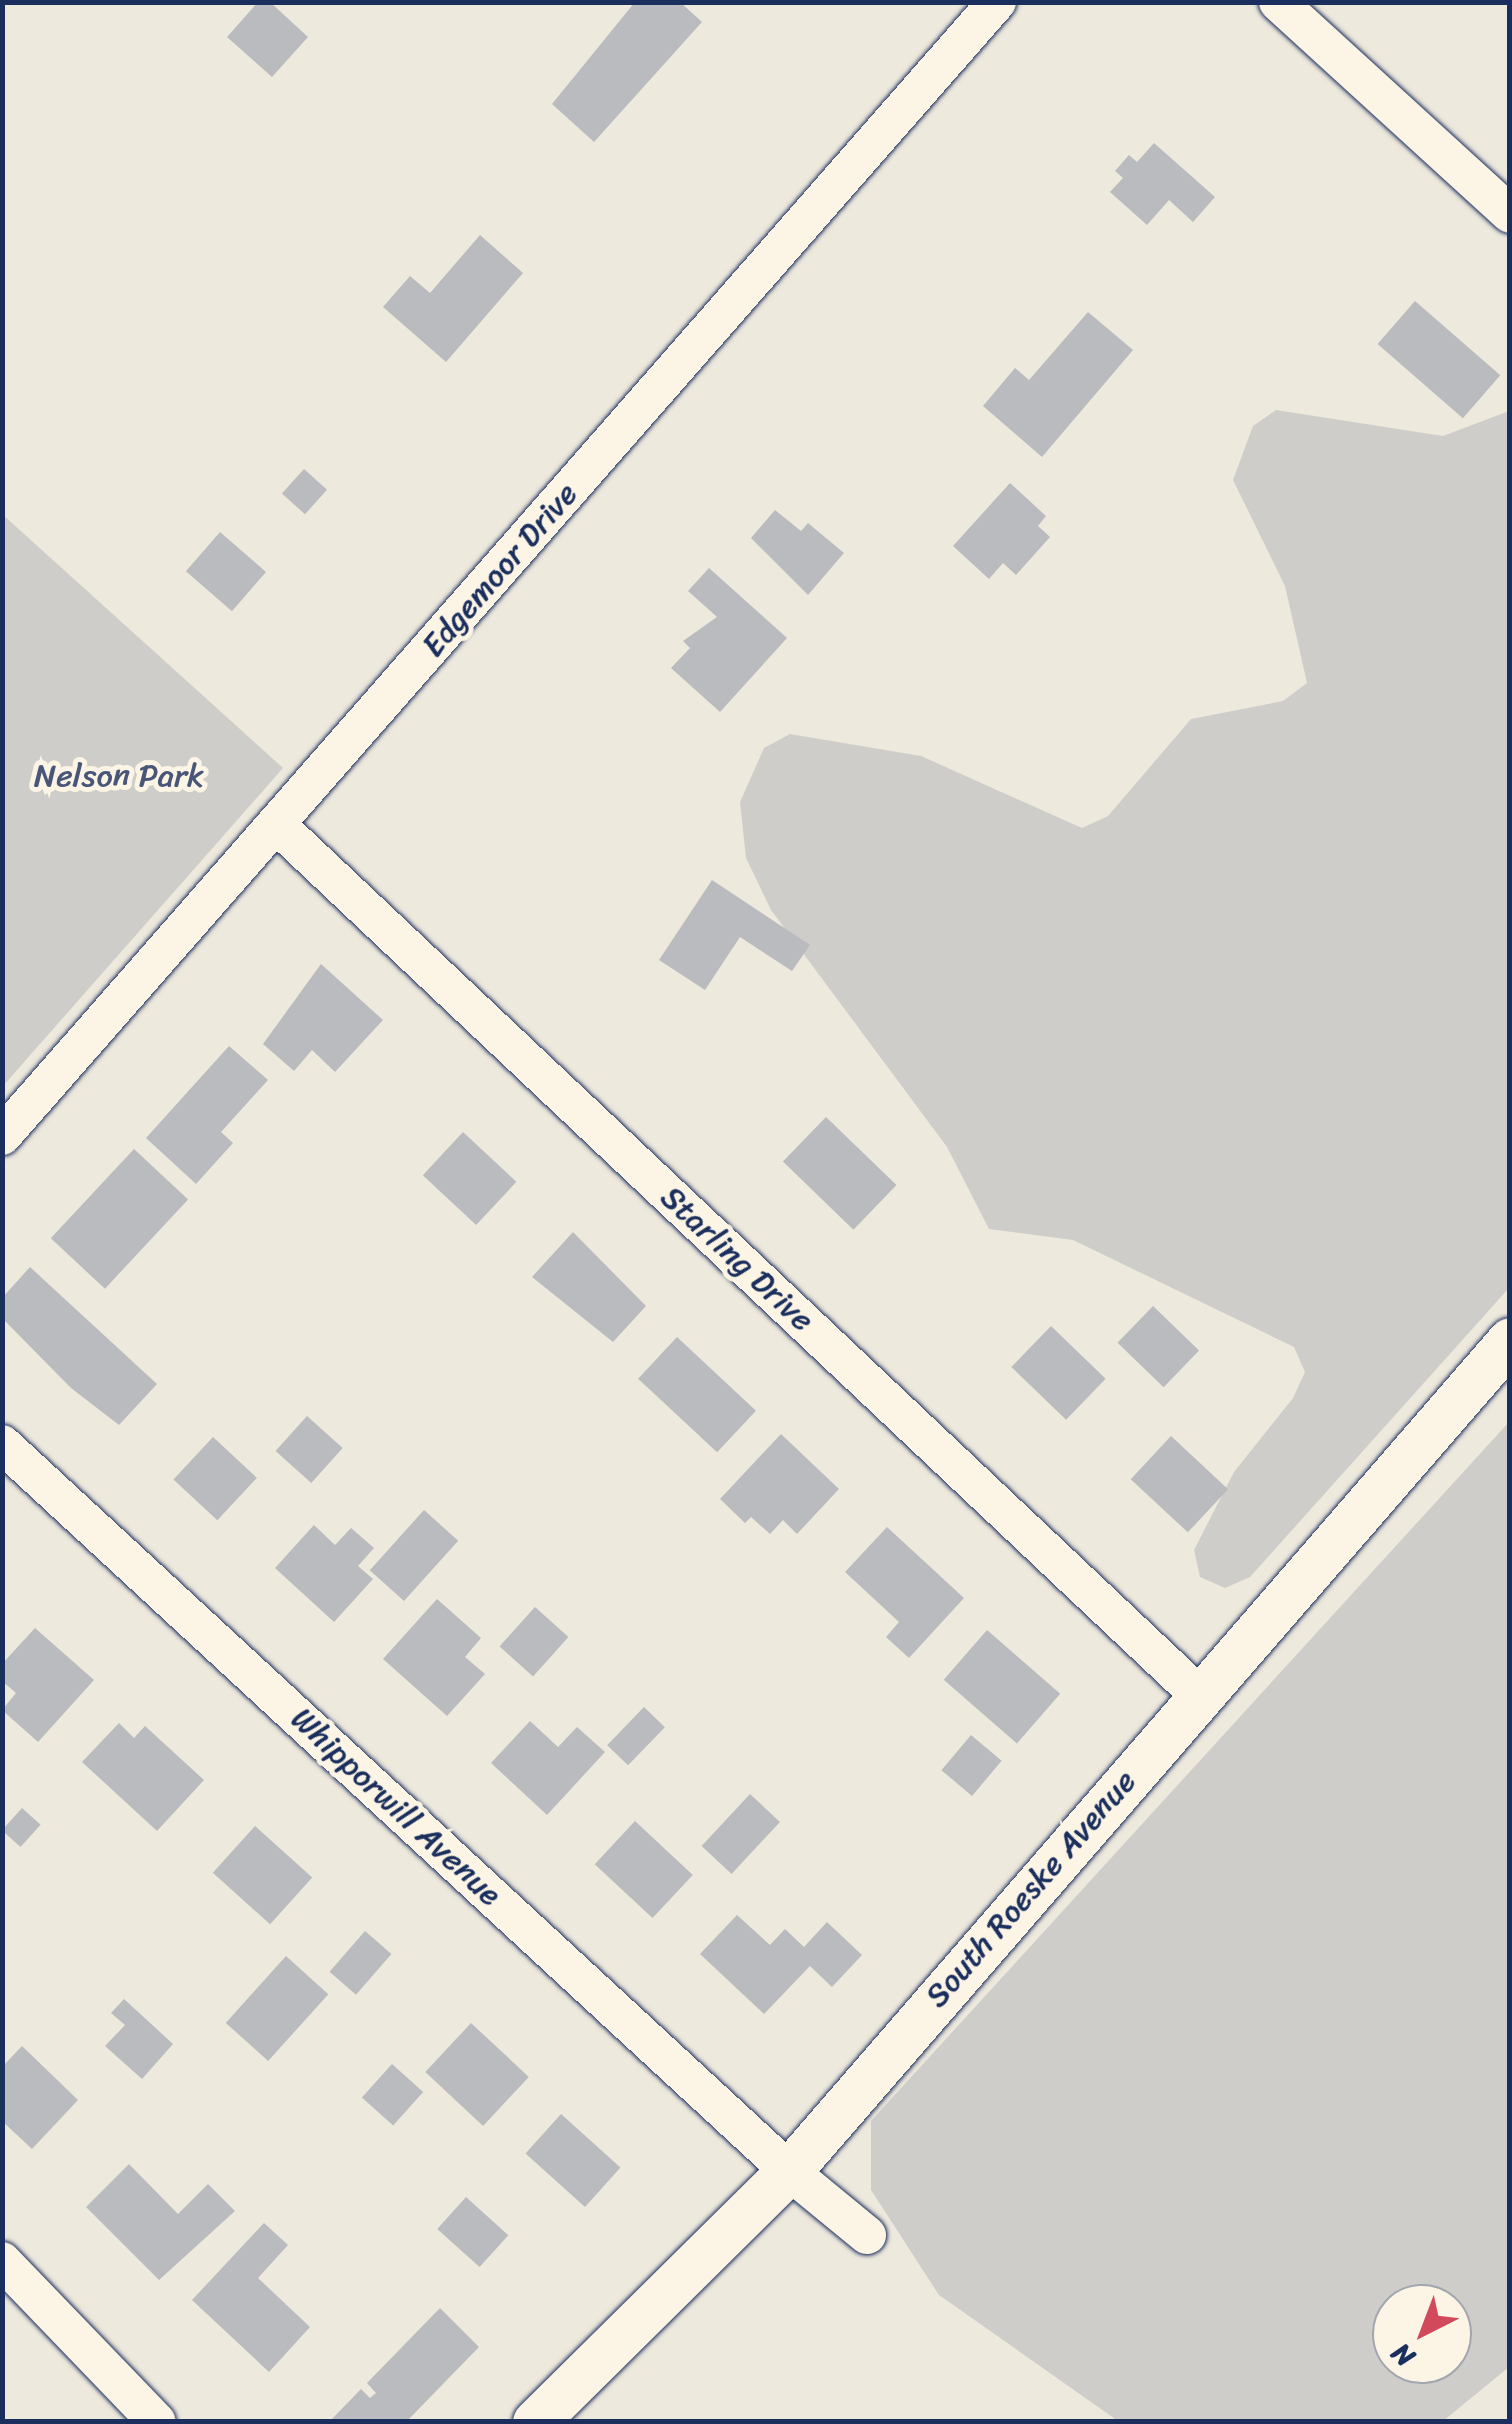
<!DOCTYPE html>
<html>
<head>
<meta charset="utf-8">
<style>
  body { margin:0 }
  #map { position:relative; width:1512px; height:2424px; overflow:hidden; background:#eee9dd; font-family:Sriracha,sans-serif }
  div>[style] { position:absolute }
  .green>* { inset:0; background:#cfcdca }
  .building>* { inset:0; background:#babbbe; transform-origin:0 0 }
  .roads { filter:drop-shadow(0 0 2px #1b2f5e) drop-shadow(0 0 2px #1b2f5e) }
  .minor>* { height:38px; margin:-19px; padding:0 19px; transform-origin:19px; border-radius:19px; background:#fcf5e5 }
  .tertiary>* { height:45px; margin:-22.5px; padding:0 22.5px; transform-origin:22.5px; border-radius:22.5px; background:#fcf5e5 }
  span { translate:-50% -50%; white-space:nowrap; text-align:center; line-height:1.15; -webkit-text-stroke:10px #fcf5e5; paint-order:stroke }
  .street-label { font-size:32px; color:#1b2f5e }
  .park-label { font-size:32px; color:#485679 }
  .frame { position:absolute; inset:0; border:5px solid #1b2f5e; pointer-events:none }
  .north { position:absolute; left:1372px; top:2284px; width:100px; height:100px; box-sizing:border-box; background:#fcf5e5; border:2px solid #a2a6af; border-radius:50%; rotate:222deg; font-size:28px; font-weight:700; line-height:40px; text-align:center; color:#1b2f5e }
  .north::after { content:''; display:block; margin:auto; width:35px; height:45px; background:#d1495b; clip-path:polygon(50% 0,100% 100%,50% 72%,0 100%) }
</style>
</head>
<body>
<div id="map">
  <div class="green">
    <div style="clip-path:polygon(1276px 410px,1443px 436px,1509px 411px,1509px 1288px,1250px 1577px,1225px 1588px,1200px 1577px,1194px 1550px,1234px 1472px,1293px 1398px,1305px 1372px,1294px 1347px,1073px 1240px,989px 1229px,947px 1147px,771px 910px,746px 858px,740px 802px,764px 748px,790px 734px,921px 756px,1082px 828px,1108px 816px,1191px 719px,1283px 701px,1307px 683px,1285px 586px,1233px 480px,1253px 426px)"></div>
    <div style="clip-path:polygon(2px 514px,283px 768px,3px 1086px,2px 1086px)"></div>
    <div style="clip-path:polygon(evenodd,1509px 1422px,1509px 2367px,1443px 2421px,1118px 2421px,939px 2295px,871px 2190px,871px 2121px,1509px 1422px,1392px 2304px,1452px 2304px,1452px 2364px,1392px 2364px,1392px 2304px)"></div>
  </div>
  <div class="building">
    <div style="clip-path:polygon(258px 2px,270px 2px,308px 37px,272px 77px,227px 37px)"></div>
    <div style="clip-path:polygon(635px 2px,680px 2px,702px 22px,594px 142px,552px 104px)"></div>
    <div style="clip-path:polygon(1154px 143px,1215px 197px,1193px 222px,1169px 200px,1147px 225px,1110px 192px,1123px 178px,1115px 171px,1129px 155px,1137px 162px)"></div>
    <div style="clip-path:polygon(480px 235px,523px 273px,446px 362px,383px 307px,410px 276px,430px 293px)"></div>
    <div style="left:1415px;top:301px;width:113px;height:57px;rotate:41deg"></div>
    <div style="clip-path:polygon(1088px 312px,1133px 350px,1042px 457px,983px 406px,1015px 368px,1029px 380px)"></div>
    <div style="left:304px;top:469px;width:31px;height:33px;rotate:42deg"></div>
    <div style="clip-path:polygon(1010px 483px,1046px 516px,1038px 526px,1050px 537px,1016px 575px,1003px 563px,989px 579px,953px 546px)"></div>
    <div style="clip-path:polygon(775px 510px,801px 531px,808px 523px,844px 553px,808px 595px,751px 538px)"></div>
    <div style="left:220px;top:532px;width:61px;height:52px;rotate:41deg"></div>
    <div style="clip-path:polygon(709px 568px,787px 638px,720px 712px,671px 668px,690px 648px,683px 641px,717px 617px,688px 591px)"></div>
    <div style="clip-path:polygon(712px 880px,810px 945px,792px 971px,740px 937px,705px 990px,659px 960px)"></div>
    <div style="clip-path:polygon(321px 964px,383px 1020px,335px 1072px,312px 1050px,294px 1071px,263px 1044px)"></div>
    <div style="clip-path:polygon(229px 1046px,268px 1080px,221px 1132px,233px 1143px,196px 1184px,146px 1138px)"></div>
    <div style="left:826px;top:1117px;width:98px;height:62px;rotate:44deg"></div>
    <div style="left:463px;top:1132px;width:73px;height:59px;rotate:43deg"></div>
    <div style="left:134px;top:1149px;width:74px;height:122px;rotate:43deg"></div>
    <div style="clip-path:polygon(573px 1232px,646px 1306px,613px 1342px,532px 1277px)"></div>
    <div style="clip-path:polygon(30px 1267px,157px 1384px,119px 1425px,71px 1388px,2px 1318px,2px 1298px)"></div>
    <div style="left:1153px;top:1306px;width:64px;height:51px;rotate:44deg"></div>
    <div style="left:1051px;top:1326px;width:76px;height:57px;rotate:44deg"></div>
    <div style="left:677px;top:1337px;width:108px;height:57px;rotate:43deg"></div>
    <div style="left:307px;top:1416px;width:48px;height:47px;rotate:42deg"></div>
    <div style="clip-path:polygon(781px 1434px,839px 1489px,797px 1534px,783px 1520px,770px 1534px,751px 1517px,745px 1523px,720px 1499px)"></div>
    <div style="left:1171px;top:1436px;width:78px;height:59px;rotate:43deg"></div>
    <div style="left:213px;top:1437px;width:60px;height:58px;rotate:43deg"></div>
    <div style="left:424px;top:1510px;width:46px;height:81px;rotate:42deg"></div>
    <div style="clip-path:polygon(314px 1525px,335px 1545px,351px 1528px,374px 1548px,358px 1566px,373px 1579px,334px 1622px,275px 1568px)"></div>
    <div style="clip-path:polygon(887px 1527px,964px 1598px,909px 1658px,886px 1637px,899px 1622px,845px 1572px)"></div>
    <div style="clip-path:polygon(437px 1599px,481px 1638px,465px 1657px,485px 1674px,447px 1716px,383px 1659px)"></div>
    <div style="left:535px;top:1607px;width:45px;height:53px;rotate:42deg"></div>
    <div style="clip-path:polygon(35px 1628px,94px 1680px,38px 1742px,2px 1710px,16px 1693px,2px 1681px,2px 1664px)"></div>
    <div style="left:987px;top:1630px;width:97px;height:66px;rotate:41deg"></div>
    <div style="left:644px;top:1707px;width:29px;height:53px;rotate:44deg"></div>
    <div style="clip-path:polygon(530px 1721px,558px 1747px,577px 1727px,605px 1752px,547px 1815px,491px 1763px)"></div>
    <div style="clip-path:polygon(119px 1723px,134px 1738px,145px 1726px,204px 1780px,157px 1831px,82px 1762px)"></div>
    <div style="left:971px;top:1735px;width:40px;height:46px;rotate:40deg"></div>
    <div style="left:750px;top:1794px;width:41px;height:71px;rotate:43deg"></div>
    <div style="left:22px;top:1808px;width:25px;height:30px;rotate:42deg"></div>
    <div style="left:635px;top:1821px;width:79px;height:59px;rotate:43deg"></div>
    <div style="left:255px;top:1826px;width:77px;height:63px;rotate:42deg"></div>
    <div style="clip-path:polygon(737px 1915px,770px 1945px,785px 1929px,804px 1947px,827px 1922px,862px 1955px,832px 1987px,810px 1966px,764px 2014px,700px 1954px)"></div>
    <div style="left:365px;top:1931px;width:35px;height:54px;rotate:41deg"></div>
    <div style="left:286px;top:1956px;width:57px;height:90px;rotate:42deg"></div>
    <div style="clip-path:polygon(124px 1999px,173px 2044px,142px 2079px,105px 2046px,125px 2025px,111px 2013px)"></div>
    <div style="left:471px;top:2023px;width:79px;height:67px;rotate:43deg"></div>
    <div style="clip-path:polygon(22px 2046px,78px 2100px,32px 2149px,2px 2121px,2px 2067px)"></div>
    <div style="left:392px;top:2064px;width:42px;height:45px;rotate:42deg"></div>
    <div style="left:561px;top:2114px;width:80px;height:53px;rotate:42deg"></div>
    <div style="clip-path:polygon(129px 2164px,178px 2214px,208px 2184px,235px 2211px,159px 2280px,86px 2207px)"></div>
    <div style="left:466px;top:2197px;width:57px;height:43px;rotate:42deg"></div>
    <div style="clip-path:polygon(264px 2223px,288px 2245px,258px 2278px,310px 2327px,269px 2372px,192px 2300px)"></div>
    <div style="clip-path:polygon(440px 2308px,479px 2347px,406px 2422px,329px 2422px,361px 2389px,370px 2398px,376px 2393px,367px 2383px)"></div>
  </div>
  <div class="roads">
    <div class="minor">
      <div style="left:1278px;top:2px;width:314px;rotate:42.4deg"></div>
      <div style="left:277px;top:825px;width:1266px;rotate:43.34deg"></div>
      <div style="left:2px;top:1136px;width:1509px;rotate:-48.74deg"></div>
      <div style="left:2px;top:1444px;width:1071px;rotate:42.73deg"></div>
      <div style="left:789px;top:2171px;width:101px;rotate:39.4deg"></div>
      <div style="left:2px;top:2261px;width:223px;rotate:46.1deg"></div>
    </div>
    <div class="tertiary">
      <div style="left:535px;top:2422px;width:357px;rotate:-44.7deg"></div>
      <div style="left:789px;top:2171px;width:1100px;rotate:-49.05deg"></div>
    </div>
  </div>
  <div class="street-label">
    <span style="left:500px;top:570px;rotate:-49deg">Edgemoor Drive</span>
    <span style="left:737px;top:1259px;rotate:43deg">Starling Drive</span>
    <span style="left:396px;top:1807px;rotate:43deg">Whipporwill Avenue</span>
    <span style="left:1031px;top:1889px;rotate:-49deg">South Roeske Avenue</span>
  </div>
  <div class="park-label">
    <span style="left:119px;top:776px">Nelson Park</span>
  </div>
  <div class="frame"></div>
  <div class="north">N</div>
</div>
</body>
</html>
